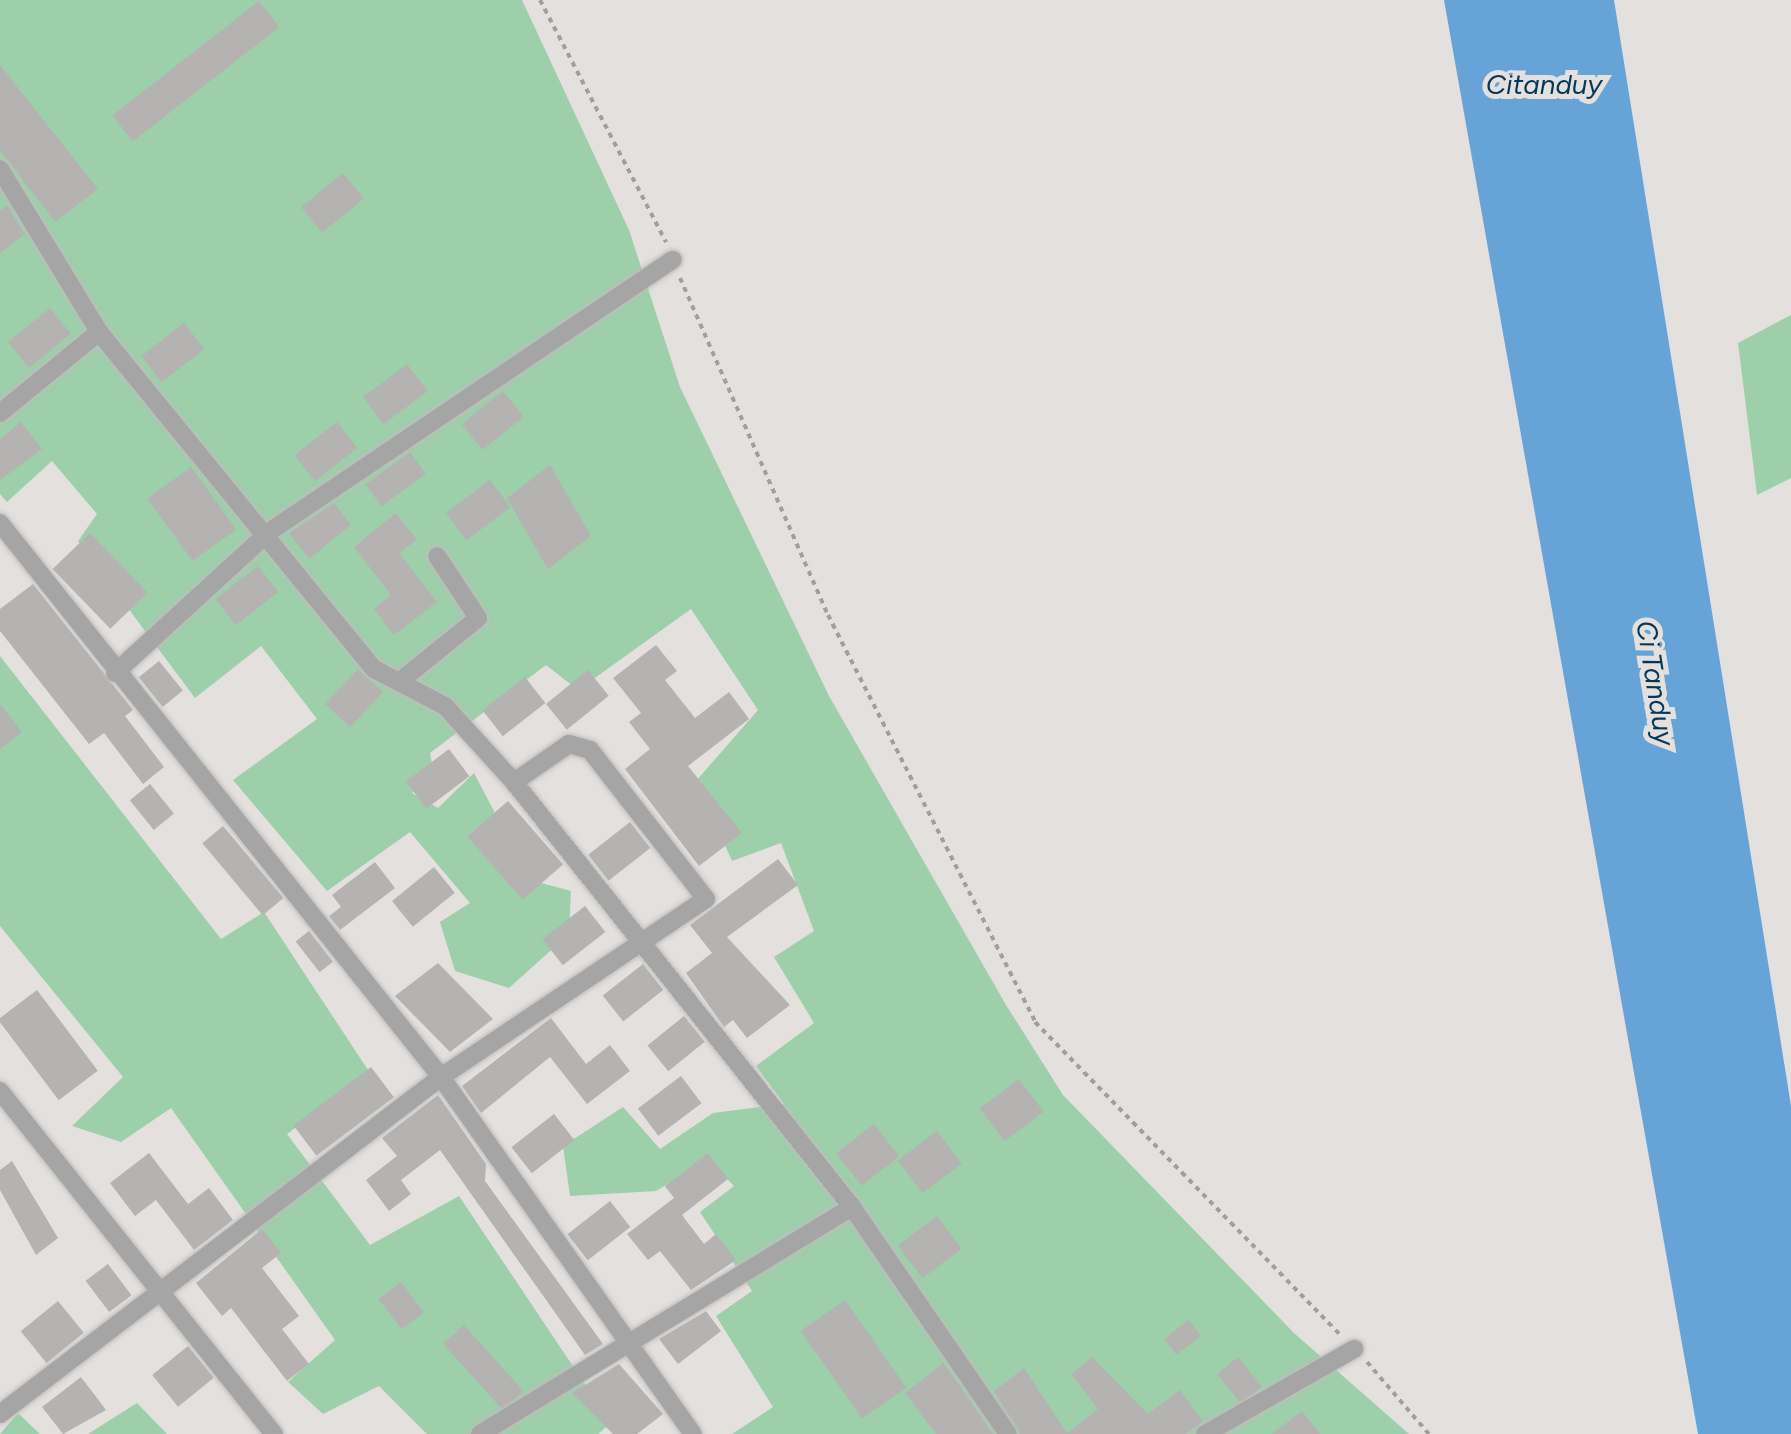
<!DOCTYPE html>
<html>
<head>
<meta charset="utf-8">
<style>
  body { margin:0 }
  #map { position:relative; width:1791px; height:1434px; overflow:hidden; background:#e3e0de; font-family:Figtree,sans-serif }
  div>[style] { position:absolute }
  .green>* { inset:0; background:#9dcfab }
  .water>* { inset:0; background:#66a4d7 }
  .building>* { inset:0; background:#b5b3b1; transform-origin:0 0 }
  .path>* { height:4px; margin-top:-2px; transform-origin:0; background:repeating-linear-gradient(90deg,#a19f9d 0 5px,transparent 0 10px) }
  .roads { filter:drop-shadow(0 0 2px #bfbdbb) drop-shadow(0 0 2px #bfbdbb) }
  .minor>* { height:18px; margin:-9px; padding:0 9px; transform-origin:9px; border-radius:9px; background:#a6a5a6 }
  span { translate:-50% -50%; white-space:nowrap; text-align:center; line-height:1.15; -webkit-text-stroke:10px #e3e0de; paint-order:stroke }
  .water-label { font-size:28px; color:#043759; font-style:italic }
</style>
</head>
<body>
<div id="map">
  <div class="green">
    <div style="clip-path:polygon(0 0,522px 0,629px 230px,680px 387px,829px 696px,1006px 1005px,1063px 1095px,1294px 1333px,1409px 1434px,732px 1434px,773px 1407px,716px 1316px,752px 1291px,700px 1212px,734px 1186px,708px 1159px,656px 1191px,570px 1196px,563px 1146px,623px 1107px,660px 1149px,713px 1113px,784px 1104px,756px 1066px,814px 1023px,774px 957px,814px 931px,781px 843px,732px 861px,696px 781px,758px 710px,691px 609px,578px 690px,546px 665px,430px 753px,434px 775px,412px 793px,438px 808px,474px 773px,530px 880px,571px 891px,569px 934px,509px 988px,455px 971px,440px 922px,470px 903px,410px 832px,327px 891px,233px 780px,317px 719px,261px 646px,195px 698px,78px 541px,97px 514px,52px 461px,7px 502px,0 494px)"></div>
    <div style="clip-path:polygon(1791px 315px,1791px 478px,1757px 495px,1738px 343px)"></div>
    <div style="clip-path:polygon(0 656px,221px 939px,264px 912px,370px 1073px,287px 1134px,370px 1245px,459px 1196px,611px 1423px,598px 1434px,427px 1434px,379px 1386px,323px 1414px,288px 1382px,335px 1340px,171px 1108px,121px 1142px,72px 1126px,123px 1077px,0 926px)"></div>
    <div style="clip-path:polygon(137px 1403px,167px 1434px,88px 1434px)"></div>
    <div style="clip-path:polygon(18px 1413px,40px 1434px,0 1434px)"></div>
  </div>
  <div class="water">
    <div style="clip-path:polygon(1444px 0,1614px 0,1791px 1106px,1791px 1434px,1698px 1434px)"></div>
  </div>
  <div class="building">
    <div style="left:259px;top:1px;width:33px;height:186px;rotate:52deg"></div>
    <div style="clip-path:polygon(0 65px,98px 189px,55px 222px,0 150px)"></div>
    <div style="left:343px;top:173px;width:33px;height:54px;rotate:51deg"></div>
    <div style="clip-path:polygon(7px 205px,25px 234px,0 253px,0 211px)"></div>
    <div style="left:50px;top:308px;width:33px;height:54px;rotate:51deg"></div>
    <div style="left:184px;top:323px;width:33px;height:54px;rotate:52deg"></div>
    <div style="left:407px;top:364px;width:34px;height:55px;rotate:53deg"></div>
    <div style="left:503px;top:391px;width:33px;height:53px;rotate:51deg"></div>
    <div style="clip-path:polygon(21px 422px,42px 449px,0 480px,0 439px)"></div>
    <div style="left:337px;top:422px;width:33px;height:54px;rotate:52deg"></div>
    <div style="left:410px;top:452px;width:27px;height:55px;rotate:54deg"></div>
    <div style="clip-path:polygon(550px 465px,591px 536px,548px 569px,507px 498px)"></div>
    <div style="left:191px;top:467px;width:77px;height:54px;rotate:54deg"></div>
    <div style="left:490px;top:480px;width:34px;height:55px;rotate:53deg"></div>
    <div style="clip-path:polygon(334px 503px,351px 525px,309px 559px,289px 533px)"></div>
    <div style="clip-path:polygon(396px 513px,417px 540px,399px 553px,437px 602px,394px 635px,374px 609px,391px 595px,354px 547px)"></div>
    <div style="left:90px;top:533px;width:83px;height:52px;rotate:46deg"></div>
    <div style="left:258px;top:566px;width:33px;height:54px;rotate:52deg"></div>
    <div style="clip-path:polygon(33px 584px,133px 710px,125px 716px,164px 767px,143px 784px,104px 733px,89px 744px,0 631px,0 609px)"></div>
    <div style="clip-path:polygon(656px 645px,677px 671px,665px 680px,695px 718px,729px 692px,749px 719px,688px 766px,742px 833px,699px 866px,625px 769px,650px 749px,629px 722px,641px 713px,613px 678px)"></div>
    <div style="left:159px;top:661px;width:38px;height:26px;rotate:51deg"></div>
    <div style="left:358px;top:669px;width:34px;height:48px;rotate:43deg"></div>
    <div style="left:588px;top:670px;width:33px;height:54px;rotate:51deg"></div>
    <div style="left:525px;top:677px;width:33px;height:54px;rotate:52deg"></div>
    <div style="clip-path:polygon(0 704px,22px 732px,0 749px)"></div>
    <div style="left:449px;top:749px;width:34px;height:54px;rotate:53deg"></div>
    <div style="left:150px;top:784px;width:38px;height:26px;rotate:51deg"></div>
    <div style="left:508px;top:801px;width:84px;height:54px;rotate:49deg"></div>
    <div style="left:630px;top:822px;width:33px;height:53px;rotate:52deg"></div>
    <div style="left:223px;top:826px;width:94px;height:27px;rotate:50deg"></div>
    <div style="clip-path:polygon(778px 859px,798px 885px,727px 937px,790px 1005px,747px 1038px,733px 1020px,724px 1027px,686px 973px,712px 953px,690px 925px)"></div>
    <div style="clip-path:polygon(375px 862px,395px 888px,340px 930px,329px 916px,341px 907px,332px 895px)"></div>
    <div style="left:434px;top:867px;width:33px;height:54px;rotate:51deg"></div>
    <div style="left:585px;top:906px;width:33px;height:54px;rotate:52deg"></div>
    <div style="left:309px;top:931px;width:39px;height:17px;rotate:52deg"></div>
    <div style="clip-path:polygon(438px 963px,493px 1019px,450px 1052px,395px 996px)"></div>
    <div style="left:643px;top:964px;width:33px;height:51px;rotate:52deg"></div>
    <div style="left:37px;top:990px;width:101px;height:49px;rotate:53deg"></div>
    <div style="left:684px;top:1016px;width:33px;height:47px;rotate:51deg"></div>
    <div style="clip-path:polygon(551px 1018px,586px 1064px,610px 1045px,630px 1071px,587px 1104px,550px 1057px,481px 1113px,462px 1086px)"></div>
    <div style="left:371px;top:1067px;width:38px;height:97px;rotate:53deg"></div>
    <div style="left:681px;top:1076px;width:34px;height:54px;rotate:53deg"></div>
    <div style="left:1019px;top:1079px;width:41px;height:49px;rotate:53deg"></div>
    <div style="clip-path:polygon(438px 1095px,486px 1164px,485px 1181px,603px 1344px,585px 1355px,440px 1150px,401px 1180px,411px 1194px,389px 1211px,366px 1180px,397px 1156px,382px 1138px)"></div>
    <div style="left:554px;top:1114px;width:33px;height:54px;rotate:52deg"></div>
    <div style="left:874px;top:1124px;width:41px;height:48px;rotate:52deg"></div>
    <div style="left:937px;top:1131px;width:41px;height:49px;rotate:53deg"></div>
    <div style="clip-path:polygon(149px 1153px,188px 1204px,209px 1188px,233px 1220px,194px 1250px,156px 1200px,135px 1216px,110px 1183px)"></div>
    <div style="clip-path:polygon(708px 1153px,728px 1179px,682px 1215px,704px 1244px,716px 1234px,736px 1260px,691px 1290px,660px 1251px,648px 1260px,627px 1234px,674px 1198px,665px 1186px)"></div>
    <div style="clip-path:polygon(12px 1161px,58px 1238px,36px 1255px,0 1190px,0 1170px)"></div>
    <div style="left:610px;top:1201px;width:33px;height:54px;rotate:52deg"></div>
    <div style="left:937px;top:1216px;width:41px;height:49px;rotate:53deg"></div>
    <div style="clip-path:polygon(262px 1229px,281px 1253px,262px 1268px,299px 1316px,282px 1329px,309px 1364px,287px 1381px,231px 1308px,222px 1316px,196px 1283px)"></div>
    <div style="left:108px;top:1264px;width:39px;height:28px;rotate:53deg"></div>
    <div style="left:401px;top:1282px;width:38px;height:28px;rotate:53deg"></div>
    <div style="left:845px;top:1300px;width:107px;height:54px;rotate:55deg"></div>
    <div style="left:58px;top:1301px;width:41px;height:48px;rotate:51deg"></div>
    <div style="clip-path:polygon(706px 1311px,721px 1331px,678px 1364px,659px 1339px)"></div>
    <div style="left:1189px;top:1320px;width:20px;height:31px;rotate:53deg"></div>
    <div style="left:464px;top:1325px;width:89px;height:28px;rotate:48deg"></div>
    <div style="left:188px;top:1346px;width:41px;height:46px;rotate:51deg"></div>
    <div style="clip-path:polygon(1092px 1357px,1148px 1414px,1180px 1390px,1203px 1421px,1186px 1434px,1020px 1434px,994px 1391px,1024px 1368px,1067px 1433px,1098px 1409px,1071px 1374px)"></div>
    <div style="left:1238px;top:1357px;width:38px;height:27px;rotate:51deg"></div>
    <div style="clip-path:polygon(943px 1363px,951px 1373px,993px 1434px,936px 1434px,905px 1393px)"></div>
    <div style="clip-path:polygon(619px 1364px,663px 1414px,637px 1434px,613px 1434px,572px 1393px)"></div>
    <div style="clip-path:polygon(81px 1377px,106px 1410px,63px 1434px,42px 1407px)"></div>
    <div style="clip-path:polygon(1302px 1411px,1320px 1434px,1272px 1434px)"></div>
  </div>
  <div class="path">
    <div style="left:540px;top:0;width:273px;rotate:62.5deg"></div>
    <div style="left:680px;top:278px;width:368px;rotate:66.3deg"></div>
    <div style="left:828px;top:615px;width:457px;rotate:63deg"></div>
    <div style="left:1035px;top:1022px;width:436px;rotate:45.7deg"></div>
    <div style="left:1367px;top:1362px;width:95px;rotate:49.3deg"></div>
  </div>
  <div class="roads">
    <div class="minor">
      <div style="left:0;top:169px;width:191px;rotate:58.7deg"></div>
      <div style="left:99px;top:332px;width:435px;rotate:50.8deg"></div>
      <div style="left:374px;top:669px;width:80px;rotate:27.5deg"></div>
      <div style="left:445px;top:706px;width:103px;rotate:47.8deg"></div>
      <div style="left:514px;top:782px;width:543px;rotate:51.5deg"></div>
      <div style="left:852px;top:1207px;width:275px;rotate:55.5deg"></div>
      <div style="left:0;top:413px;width:128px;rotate:-39.3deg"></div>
      <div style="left:0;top:523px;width:708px;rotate:51.48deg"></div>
      <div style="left:441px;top:1077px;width:437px;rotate:54.8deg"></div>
      <div style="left:115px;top:673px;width:209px;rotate:-42.5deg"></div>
      <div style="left:269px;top:532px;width:487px;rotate:-34deg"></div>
      <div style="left:404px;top:678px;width:95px;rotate:-39deg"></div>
      <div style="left:478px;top:618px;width:74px;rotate:-123.5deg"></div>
      <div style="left:0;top:1091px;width:439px;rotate:51.4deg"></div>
      <div style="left:0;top:1414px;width:555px;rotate:-37.39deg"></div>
      <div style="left:441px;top:1077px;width:319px;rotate:-33.9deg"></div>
      <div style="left:706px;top:899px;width:189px;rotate:-127.9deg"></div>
      <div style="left:590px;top:750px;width:22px;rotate:-164deg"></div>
      <div style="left:569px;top:744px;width:67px;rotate:145.4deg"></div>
      <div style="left:480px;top:1434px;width:436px;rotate:-31.4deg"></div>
      <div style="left:1205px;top:1434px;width:172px;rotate:-29.7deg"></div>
    </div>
  </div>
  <div class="water-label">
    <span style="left:1544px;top:84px">Citanduy</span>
    <span style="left:1656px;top:683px;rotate:81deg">Ci Tanduy</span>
  </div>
</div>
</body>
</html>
